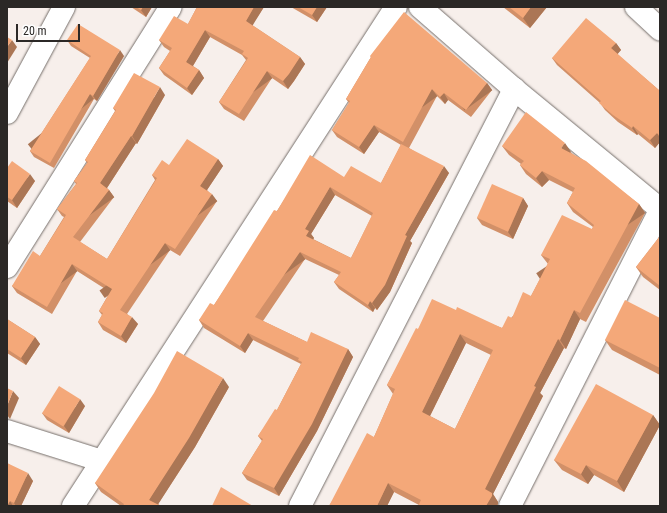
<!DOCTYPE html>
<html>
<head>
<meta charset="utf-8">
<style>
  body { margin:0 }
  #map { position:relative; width:667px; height:513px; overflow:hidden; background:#f7efeb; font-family:"Roboto Condensed",sans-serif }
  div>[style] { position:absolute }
  .roads { filter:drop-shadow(0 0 1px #766f6b) drop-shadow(0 0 1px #766f6b) }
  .minor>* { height:22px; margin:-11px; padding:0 11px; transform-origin:11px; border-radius:11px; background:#fff }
  .wall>* { inset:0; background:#d29068 }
  .shaded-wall>* { inset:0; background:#ab7655; transform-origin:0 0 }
  .building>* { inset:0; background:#f4a879; transform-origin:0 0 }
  span { translate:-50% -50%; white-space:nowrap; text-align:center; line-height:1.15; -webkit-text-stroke:3.5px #fefefe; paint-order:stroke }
  .frame { position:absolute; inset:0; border:8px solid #2b2826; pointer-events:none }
  .scale { position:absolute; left:16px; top:24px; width:64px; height:18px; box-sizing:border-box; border:2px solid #2b2826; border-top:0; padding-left:5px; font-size:12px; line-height:14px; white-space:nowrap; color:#2b2826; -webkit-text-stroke:3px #fefefe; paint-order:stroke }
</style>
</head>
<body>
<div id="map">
  <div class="roads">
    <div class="minor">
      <div style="left:420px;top:7px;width:125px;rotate:41.1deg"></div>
      <div style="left:514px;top:89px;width:189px;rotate:39.4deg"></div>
      <div style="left:636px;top:7px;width:33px;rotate:43deg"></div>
      <div style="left:7px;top:113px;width:120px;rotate:-61.7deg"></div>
      <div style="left:7px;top:267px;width:307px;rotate:-57.8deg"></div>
      <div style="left:7px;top:431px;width:100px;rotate:17.5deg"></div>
      <div style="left:73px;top:506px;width:594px;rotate:-57.09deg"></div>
      <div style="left:300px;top:506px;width:469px;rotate:-62.8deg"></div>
      <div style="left:510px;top:506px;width:332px;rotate:-63.1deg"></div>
    </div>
  </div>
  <div class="wall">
    <div style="clip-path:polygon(131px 7px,152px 7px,146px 17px)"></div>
    <div style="clip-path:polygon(197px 7px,264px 7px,252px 25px,300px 57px,305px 64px,294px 81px,288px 89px,272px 78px,244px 121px,224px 109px,219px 102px,246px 60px,242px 55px,210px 37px,193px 66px,199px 70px,204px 78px,192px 95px,164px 75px,159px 68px,170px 51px,164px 47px,159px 40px,188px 24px)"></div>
    <div style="clip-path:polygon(291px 7px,327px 7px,317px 22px)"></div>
    <div style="clip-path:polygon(503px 7px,547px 7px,530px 28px)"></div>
    <div style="clip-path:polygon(67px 40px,124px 56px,97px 101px,94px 99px,54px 168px,34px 157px,30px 151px,90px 58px,71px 46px)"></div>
    <div style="clip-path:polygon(616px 43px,621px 50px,617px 54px,660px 91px,660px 142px,655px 148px,638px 134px,637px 135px,618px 122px,605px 110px,600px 103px,557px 65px,552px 58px)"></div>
    <div style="clip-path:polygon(evenodd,370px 56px,487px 83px,492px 90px,471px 117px,448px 100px,445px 104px,437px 96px,409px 148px,449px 173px,410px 241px,412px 243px,390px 292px,377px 310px,375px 308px,373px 312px,339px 289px,334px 282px,339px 275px,305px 259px,263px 321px,307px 342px,348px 349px,353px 357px,317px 431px,279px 496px,247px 480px,242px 473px,262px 441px,258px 436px,277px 410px,301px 364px,253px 340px,245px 353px,204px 328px,199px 320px,214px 305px,277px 211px,344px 177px,381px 183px,401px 145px,379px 132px,364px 154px,337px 137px,332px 130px,349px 103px,346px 99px,371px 57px,370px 56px,335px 195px,372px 216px,351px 258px,313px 239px,314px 238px,311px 234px,335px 195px)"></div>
    <div style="clip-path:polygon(165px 95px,137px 144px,136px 143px,107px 188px,109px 190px,114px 197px,80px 242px,107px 259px,155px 180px,152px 175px,169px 165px,218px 159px,223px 166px,207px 190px,217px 201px,180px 256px,170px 250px,127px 314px,138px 324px,126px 343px,103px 330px,98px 322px,102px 315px,99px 311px,110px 292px,77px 271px,52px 314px,17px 293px,12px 286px,40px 256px,64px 217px,62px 216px,57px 209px,76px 184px,74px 181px,87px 163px,85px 160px,115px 111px,113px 108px)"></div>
    <div style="clip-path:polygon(evenodd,502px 146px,571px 152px,570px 152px,639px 204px,645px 213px,586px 322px,580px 319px,566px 349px,564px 348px,540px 393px,543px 396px,493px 494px,498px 502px,497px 506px,418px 506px,419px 505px,394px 492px,387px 506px,329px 506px,374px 437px,393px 394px,387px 385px,418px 329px,456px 310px,502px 328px,531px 296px,548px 264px,541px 255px,592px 229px,593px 227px,573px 212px,567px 203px,573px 192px,549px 180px,542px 187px,526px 174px,520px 165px,521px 164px,509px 155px,502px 146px,466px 343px,491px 355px,455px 429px,430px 416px,466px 343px)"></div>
    <div style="clip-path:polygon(7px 168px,35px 181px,17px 208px,7px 201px)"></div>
    <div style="clip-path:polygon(523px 198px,528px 206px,513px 239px,482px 225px,477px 218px)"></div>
    <div style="clip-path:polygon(660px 236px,660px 290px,643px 277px,636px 267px)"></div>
    <div style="clip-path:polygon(660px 318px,660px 375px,612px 350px,605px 340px)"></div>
    <div style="clip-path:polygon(7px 319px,35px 337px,40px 344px,26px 365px,7px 353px)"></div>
    <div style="clip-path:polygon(229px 387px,195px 447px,158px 504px,161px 506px,121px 506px,101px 492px,95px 483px)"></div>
    <div style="clip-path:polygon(85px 406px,69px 433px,47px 420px,42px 413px)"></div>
    <div style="clip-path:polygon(653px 415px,660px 425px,624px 492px,594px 475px,588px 484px,562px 470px,554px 460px)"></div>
    <div style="clip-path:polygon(7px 463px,33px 481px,21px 506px,7px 506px)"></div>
  </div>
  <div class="shaded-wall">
    <div style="clip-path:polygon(143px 7px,152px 7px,146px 17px,141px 10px)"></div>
    <div style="clip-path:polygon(254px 7px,264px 7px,251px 28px,246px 21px)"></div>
    <div style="clip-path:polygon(317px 7px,327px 7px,317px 22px,312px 15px)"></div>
    <div style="clip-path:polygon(531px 7px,547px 7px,530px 28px,523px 18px)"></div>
    <div style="clip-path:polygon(205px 30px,210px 37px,191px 69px,186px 62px)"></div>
    <div style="clip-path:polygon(12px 40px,17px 47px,7px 63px,7px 47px)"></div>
    <div style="clip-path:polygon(616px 43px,621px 50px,616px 56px,611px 48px)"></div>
    <div style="clip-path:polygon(120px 50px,124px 56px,97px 101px,93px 96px)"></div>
    <div style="clip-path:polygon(300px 57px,305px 64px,294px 81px,288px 89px,283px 81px)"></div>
    <div style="clip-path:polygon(199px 70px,204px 78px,192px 95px,187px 88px)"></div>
    <div style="left:267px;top:71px;width:9px;height:51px;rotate:54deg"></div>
    <div style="left:487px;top:83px;width:9px;height:34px;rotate:54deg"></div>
    <div style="clip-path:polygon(160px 87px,165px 95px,137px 144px,132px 136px)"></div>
    <div style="left:432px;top:89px;width:9px;height:60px;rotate:54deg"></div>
    <div style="clip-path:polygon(444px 93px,448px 100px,445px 104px,440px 97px)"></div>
    <div style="left:90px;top:94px;width:6px;height:80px;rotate:51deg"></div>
    <div style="clip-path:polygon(374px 125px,379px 132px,364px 154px,359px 147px)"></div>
    <div style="clip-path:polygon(633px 126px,638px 134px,637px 135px,632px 128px)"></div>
    <div style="clip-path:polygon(657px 133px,660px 138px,660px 142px,655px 148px,650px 140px)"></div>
    <div style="clip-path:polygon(131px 136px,136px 143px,105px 191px,100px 183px)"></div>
    <div style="clip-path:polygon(565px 143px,571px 152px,567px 156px,561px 148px)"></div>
    <div style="clip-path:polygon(218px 159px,223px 166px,205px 193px,200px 186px)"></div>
    <div style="clip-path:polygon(444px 166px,449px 173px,410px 241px,412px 243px,390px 292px,377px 310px,372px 303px,405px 235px)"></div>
    <div style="clip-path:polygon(542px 171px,549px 180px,542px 187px,536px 178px)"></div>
    <div style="clip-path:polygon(30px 174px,35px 181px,17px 208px,12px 200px)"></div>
    <div style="clip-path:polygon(330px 187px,335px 195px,311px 234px,314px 238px,311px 243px,306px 236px,305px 229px)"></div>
    <div style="left:109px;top:190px;width:9px;height:59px;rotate:54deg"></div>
    <div style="left:212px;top:194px;width:9px;height:66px;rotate:54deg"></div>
    <div style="clip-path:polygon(523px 198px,528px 206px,513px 239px,508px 232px)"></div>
    <div style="left:639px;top:204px;width:11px;height:124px;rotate:56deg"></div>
    <div style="left:165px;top:243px;width:9px;height:81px;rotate:54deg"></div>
    <div style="left:300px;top:252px;width:9px;height:79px;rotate:54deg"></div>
    <div style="left:72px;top:264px;width:9px;height:50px;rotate:54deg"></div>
    <div style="clip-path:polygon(370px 301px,375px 308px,373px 312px,368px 305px)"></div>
    <div style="clip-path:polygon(574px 310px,580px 319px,566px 349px,560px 340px)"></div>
    <div style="clip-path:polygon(132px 317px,138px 324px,126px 343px,121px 336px)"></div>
    <div style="clip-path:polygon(248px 333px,253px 340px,245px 353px,240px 346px)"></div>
    <div style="clip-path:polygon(460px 334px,466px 343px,428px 420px,422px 412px)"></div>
    <div style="clip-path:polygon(35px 337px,40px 344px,26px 365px,21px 358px)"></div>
    <div style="clip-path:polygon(558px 339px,564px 348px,540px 393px,543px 396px,493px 494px,498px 502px,498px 504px,497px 506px,486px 506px,485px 489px,534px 386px)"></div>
    <div style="clip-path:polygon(348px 349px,353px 357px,317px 431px,279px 496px,274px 488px)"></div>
    <div style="clip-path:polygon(223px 378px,229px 387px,195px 447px,157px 506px,149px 500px)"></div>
    <div style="clip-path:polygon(13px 391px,19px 398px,10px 419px,7px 415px,7px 406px)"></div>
    <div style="clip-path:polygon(80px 399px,85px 406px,69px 433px,64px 426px)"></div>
    <div style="clip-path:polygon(653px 415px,660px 425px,624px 492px,617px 481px)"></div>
    <div style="clip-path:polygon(586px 465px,594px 475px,588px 484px,581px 474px)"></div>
    <div style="clip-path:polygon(28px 473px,33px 481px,21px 506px,16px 506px,14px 503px)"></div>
    <div style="clip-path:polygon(388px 483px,394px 492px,387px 506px,377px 506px)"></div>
    <div style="clip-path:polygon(10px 501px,13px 506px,7px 506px)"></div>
  </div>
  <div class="building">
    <div style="clip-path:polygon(136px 7px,143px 7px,141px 10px)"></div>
    <div style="clip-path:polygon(197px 7px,254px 7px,246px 21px,300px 57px,289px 74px,283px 81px,267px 71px,239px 114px,219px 102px,248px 58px,242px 54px,244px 51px,205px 30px,186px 62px,199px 70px,187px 88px,159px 68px,172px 48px,159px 40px,174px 16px,188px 24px)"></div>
    <div style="clip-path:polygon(298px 7px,317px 7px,312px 15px)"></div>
    <div style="clip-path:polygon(509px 7px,531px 7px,523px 18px)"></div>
    <div style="clip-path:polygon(404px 12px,487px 83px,466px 110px,444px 93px,440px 97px,432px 89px,403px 142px,374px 125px,359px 147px,332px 130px,350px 101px,346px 99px,371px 57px,370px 56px)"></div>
    <div style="clip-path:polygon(586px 18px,616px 43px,611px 48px,660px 91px,660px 136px,657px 133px,650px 140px,633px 126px,632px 128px,613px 115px,599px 103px,601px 101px,552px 58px)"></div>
    <div style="clip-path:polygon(78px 24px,120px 50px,93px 96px,90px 94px,50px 163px,30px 151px,91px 56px,67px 40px)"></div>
    <div style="clip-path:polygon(7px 37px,12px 40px,7px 47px)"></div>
    <div style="clip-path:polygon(134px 73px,160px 87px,132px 136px,131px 136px,100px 183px,109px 190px,73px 237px,107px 259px,157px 178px,152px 175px,162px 160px,169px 165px,187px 139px,218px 159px,200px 186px,212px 194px,175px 249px,165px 243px,120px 310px,132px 317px,121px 336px,98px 322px,103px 313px,99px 311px,112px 289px,72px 264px,47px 307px,12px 286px,33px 251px,40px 256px,66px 215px,57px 209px,77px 183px,74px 181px,88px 162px,85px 160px,116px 110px,113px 108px)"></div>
    <div style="clip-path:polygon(evenodd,526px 112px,565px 143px,561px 148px,586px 161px,639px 204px,580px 313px,574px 310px,560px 340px,558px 339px,534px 386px,536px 387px,485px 489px,492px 493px,492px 496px,486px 506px,418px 506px,421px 500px,388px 483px,377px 506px,329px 506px,367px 433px,374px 437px,395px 389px,387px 385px,416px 328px,418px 329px,432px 299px,456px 310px,457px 307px,502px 328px,508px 316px,512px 318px,523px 292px,531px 296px,550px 259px,541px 255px,562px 215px,592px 229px,594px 225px,567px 203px,575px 188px,542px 171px,536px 178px,520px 165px,524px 161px,502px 146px,526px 112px,460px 334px,493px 350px,455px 429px,422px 412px,460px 334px)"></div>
    <div style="clip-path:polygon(evenodd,401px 144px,444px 166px,405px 235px,407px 236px,385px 285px,372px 303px,370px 301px,368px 305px,334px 282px,341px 272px,300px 252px,255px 317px,307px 342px,311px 332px,348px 349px,312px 424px,274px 488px,242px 473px,263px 439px,258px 436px,275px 409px,277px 410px,302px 362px,298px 360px,299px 358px,248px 333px,240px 346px,199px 320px,210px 303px,214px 305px,274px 210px,277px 211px,310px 155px,344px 177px,351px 166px,381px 183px,401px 144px,330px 187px,373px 213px,351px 258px,306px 236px,309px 231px,305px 229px,330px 187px)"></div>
    <div style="clip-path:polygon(12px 161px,30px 174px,12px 200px,7px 197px,7px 168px)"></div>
    <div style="left:492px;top:184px;width:34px;height:37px;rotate:24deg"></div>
    <div style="clip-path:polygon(660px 236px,660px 286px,636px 267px)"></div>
    <div style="clip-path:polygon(625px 300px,660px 318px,660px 368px,605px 340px)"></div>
    <div style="clip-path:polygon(7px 319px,35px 337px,21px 358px,7px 349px)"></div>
    <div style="clip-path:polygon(177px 351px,223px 378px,189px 438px,149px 500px,161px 506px,123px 506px,124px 504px,95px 483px,154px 393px)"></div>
    <div style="clip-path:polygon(596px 384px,653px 415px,617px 481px,586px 465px,581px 474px,554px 460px)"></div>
    <div style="left:59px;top:386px;width:25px;height:32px;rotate:32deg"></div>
    <div style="clip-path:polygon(7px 388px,13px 391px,7px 406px)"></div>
    <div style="clip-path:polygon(7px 463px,28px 473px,14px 503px,10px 501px,7px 506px)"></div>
    <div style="clip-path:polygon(221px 487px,253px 506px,212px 506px)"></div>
  </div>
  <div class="frame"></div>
  <div class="scale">20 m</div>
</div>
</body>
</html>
